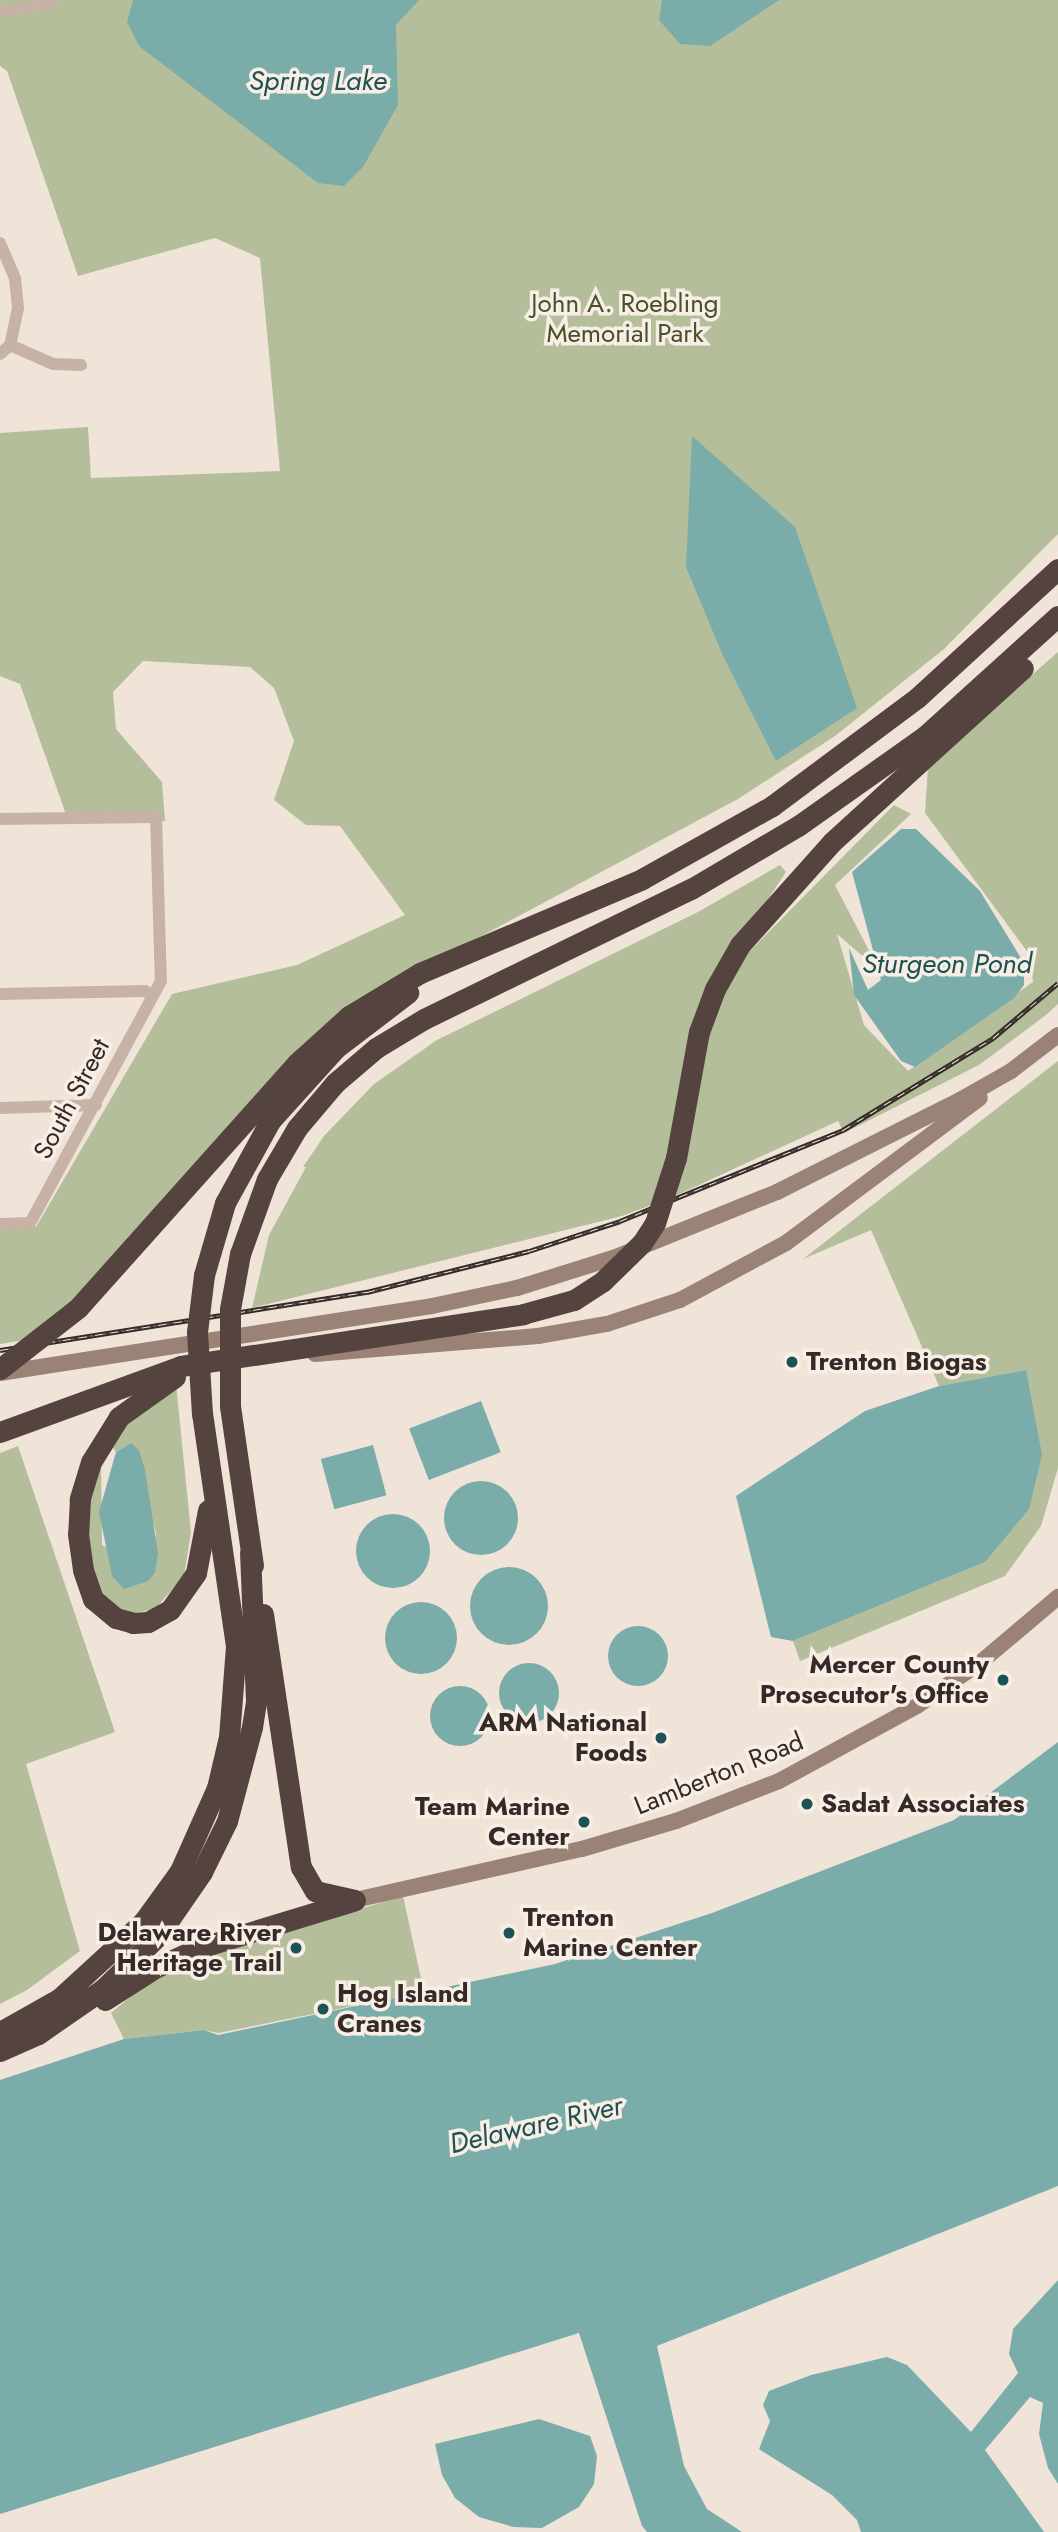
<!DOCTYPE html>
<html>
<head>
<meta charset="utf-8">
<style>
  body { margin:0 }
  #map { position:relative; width:1058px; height:2532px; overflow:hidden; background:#f0e4d9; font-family:Jost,sans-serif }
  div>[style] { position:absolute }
  .green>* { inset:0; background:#b5be9a }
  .water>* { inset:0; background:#7aacaa; transform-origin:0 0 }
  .round { border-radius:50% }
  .street>* { height:12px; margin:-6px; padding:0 6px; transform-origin:6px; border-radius:6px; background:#c7b3a6 }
  .secondary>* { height:16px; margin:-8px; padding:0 8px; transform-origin:8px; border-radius:8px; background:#9b8277 }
  .highway>* { height:21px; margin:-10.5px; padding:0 10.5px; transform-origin:10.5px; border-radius:10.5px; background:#54433e }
  .rail>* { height:5px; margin-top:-2.5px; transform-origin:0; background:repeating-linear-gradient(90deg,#f8eee5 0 8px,#342a27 0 16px); box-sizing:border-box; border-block:2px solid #342a27 }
  .highway-bridge>* { height:21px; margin:-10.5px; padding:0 10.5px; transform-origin:10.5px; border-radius:10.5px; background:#54433e }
  .dots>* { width:19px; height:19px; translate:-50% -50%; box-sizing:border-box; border:4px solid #f8eee5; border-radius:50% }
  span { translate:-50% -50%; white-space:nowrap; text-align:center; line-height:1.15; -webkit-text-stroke:7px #f8eee5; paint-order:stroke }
  .park-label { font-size:26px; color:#46512b }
  .street-label { font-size:26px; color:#342a27 }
  .poi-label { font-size:26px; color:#342a27; font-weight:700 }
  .left { translate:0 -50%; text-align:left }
  .right { translate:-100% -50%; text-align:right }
  .water-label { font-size:28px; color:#1e5353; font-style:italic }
</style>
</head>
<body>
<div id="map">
  <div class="green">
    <div style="clip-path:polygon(0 0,1058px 0,1058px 534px,944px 649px,835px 736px,738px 799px,384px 988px,245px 1122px,222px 1164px,198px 1163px,56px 1318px,31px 1339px,0 1344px,0 1227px,36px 1227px,172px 994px,297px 965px,405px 915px,340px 826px,306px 825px,274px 800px,294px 741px,274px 688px,250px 667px,143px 661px,113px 692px,116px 729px,162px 782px,165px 821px,69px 823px,20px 684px,0 676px,0 433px,88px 427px,91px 478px,280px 471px,260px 258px,215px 238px,78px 276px,7px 71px,0 66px)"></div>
    <div style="clip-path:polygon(1058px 652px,1058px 1004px,1046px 1015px,979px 1065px,844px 1133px,838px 1121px,675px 1196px,622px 1216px,252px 1308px,269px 1235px,306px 1167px,303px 1167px,324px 1136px,374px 1084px,437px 1040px,698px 912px,780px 865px,786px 872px,714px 980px,751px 950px,894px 805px,911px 814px,835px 885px,879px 970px,837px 934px,864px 1025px,908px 1071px,1033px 982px,1029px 954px,925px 813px,928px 766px)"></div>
    <div style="clip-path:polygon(1058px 1061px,1058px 1468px,1041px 1526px,1005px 1576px,800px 1661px,793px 1641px,985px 1562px,1026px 1370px,939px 1386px,871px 1230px,803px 1259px)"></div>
    <div style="clip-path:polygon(176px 1384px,191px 1532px,184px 1576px,155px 1609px,132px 1614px,107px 1606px,89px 1574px,83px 1516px,101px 1460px,102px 1545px,155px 1573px,156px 1533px,131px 1443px,116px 1452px,110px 1443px,133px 1414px)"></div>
    <div style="clip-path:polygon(18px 1446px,115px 1732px,26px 1764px,80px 1951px,27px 1990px,0 2004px,0 1453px)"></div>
    <div style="clip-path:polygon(403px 1896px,424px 1992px,218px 2033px,204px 2030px,124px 2039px,111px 2013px,141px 1988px,201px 1957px)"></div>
  </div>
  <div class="water">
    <div style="clip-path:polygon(133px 0,419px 0,396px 25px,398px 105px,363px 167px,344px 186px,318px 183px,139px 46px,127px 22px)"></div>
    <div style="clip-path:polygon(662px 0,779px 0,710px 46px,680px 44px,659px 20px)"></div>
    <div style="clip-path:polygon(692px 436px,795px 527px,857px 708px,776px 761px,723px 656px,686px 567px)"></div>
    <div style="clip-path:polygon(901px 829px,916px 829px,980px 891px,1024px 963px,1024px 985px,1014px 998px,915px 1067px,901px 1061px,854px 995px,849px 948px,868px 990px,881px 980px,852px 872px)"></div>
    <div style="clip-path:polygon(1026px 1370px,1042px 1455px,1029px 1509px,985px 1562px,793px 1641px,771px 1637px,736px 1496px,865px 1411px,939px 1386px)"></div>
    <div style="left:481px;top:1401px;width:55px;height:77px;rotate:69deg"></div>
    <div style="clip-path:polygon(131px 1443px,139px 1450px,145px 1470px,158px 1553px,155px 1573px,148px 1581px,124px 1589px,112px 1576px,99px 1512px,116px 1452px)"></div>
    <div style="left:373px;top:1445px;width:52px;height:54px;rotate:75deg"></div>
    <div class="round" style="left:444px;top:1481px;width:74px;height:74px"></div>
    <div class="round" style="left:356px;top:1514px;width:74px;height:74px"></div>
    <div class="round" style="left:470px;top:1567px;width:78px;height:78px"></div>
    <div class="round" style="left:385px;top:1602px;width:72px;height:72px"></div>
    <div class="round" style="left:608px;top:1626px;width:60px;height:60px"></div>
    <div class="round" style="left:499px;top:1663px;width:60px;height:60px"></div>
    <div class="round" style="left:430px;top:1686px;width:60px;height:60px"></div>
    <div style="clip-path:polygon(1058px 1742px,1058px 2186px,657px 2346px,684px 2466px,707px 2509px,742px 2532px,647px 2532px,642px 2526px,579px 2333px,0 2514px,0 2080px,124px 2039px,204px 2030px,218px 2035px,555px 1964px,712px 1913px,954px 1820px)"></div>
    <div style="clip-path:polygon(1058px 2280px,1058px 2484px,1048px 2468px,1039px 2434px,1043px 2403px,1030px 2397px,985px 2450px,1044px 2532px,861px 2532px,857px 2520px,832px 2495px,759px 2449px,770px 2421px,763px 2405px,769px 2391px,811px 2375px,887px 2357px,907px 2365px,971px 2432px,1018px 2373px,1009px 2354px,1013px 2329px)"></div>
    <div style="clip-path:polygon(539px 2419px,590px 2436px,597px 2456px,594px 2484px,579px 2507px,542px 2528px,513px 2527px,479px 2517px,455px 2498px,442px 2475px,435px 2444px)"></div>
  </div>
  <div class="street">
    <div style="left:0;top:11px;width:54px;rotate:-7.4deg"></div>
    <div style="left:0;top:243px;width:39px;rotate:67deg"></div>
    <div style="left:15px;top:279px;width:29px;rotate:84deg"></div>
    <div style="left:18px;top:308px;width:38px;rotate:102deg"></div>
    <div style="left:10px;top:345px;width:13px;rotate:138deg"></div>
    <div style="left:10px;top:345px;width:47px;rotate:23.8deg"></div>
    <div style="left:53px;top:364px;width:28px;rotate:2deg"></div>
    <div style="left:0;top:819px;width:156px;rotate:-0.7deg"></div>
    <div style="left:156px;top:817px;width:164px;rotate:88.3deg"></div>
    <div style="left:161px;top:981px;width:275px;rotate:118.4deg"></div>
    <div style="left:30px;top:1223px;width:30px;rotate:178deg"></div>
    <div style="left:0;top:994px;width:145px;rotate:-1.2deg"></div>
    <div style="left:145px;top:991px;width:9px;rotate:36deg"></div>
    <div style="left:0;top:1108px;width:96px;rotate:-1.8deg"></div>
  </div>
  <div class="secondary">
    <div style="left:315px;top:1354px;width:224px;rotate:-4.6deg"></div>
    <div style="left:538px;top:1336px;width:70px;rotate:-9.9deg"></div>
    <div style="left:607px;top:1324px;width:77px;rotate:-18.2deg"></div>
    <div style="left:680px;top:1300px;width:120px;rotate:-28.3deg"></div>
    <div style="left:786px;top:1243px;width:242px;rotate:-36.8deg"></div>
    <div style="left:0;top:1373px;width:437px;rotate:-8.8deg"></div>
    <div style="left:432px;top:1306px;width:87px;rotate:-12deg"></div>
    <div style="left:517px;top:1288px;width:104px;rotate:-17.4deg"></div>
    <div style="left:616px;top:1257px;width:174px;rotate:-22deg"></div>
    <div style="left:777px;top:1192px;width:205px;rotate:-26.7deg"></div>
    <div style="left:960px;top:1100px;width:59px;rotate:-29.6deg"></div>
    <div style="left:1011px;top:1071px;width:59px;rotate:-37.5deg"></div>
    <div style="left:355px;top:1900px;width:233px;rotate:-12.7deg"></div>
    <div style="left:582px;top:1849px;width:98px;rotate:-16.6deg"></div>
    <div style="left:676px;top:1821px;width:110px;rotate:-21.2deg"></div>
    <div style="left:779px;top:1781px;width:157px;rotate:-28.5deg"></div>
    <div style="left:917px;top:1706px;width:78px;rotate:-34.5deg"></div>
    <div style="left:981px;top:1662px;width:101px;rotate:-40.2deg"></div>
  </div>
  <div class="highway">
    <div style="left:676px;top:1158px;width:128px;rotate:-79.7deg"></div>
    <div style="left:699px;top:1032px;width:46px;rotate:-69.6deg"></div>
    <div style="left:715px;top:989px;width:51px;rotate:-60.4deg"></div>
    <div style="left:740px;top:945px;width:138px;rotate:-48.2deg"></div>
    <div style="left:832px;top:842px;width:258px;rotate:-42.3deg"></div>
    <div style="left:240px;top:1254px;width:80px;rotate:-70.2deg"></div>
    <div style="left:267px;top:1179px;width:59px;rotate:-59.5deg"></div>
    <div style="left:297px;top:1128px;width:59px;rotate:-49.8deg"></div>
    <div style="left:335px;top:1083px;width:54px;rotate:-40.5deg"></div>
    <div style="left:376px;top:1048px;width:56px;rotate:-31.1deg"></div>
    <div style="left:424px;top:1019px;width:297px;rotate:-26deg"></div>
    <div style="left:691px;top:889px;width:124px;rotate:-30.5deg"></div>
    <div style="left:798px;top:826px;width:156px;rotate:-35.3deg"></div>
    <div style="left:925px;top:736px;width:179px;rotate:-42.1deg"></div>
    <div style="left:204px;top:1275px;width:75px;rotate:-73.7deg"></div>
    <div style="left:225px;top:1203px;width:94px;rotate:-61.2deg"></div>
    <div style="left:270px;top:1121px;width:98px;rotate:-47.9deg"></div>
    <div style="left:336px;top:1048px;width:91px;rotate:-37.4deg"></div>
    <div style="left:78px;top:1308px;width:329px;rotate:-48.2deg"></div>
    <div style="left:297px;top:1063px;width:70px;rotate:-42.1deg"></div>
    <div style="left:349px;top:1016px;width:83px;rotate:-31.2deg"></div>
    <div style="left:420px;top:973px;width:241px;rotate:-22.9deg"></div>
    <div style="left:642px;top:879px;width:149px;rotate:-29.3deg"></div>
    <div style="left:772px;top:806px;width:181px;rotate:-36.7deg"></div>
    <div style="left:917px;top:698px;width:191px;rotate:-42.5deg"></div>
    <div style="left:175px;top:1377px;width:69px;rotate:144.5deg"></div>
    <div style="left:119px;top:1417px;width:53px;rotate:121.9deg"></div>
    <div style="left:91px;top:1462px;width:39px;rotate:107deg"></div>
    <div style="left:80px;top:1499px;width:35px;rotate:93deg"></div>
    <div style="left:78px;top:1534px;width:36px;rotate:82deg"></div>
    <div style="left:83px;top:1570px;width:31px;rotate:71deg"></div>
    <div style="left:93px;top:1599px;width:30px;rotate:40deg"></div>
    <div style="left:116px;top:1618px;width:18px;rotate:16deg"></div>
    <div style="left:133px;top:1623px;width:15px;rotate:-4deg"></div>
    <div style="left:148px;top:1622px;width:25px;rotate:-29deg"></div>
    <div style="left:170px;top:1610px;width:45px;rotate:-54.9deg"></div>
    <div style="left:196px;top:1573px;width:64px;rotate:-79.2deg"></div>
    <div style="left:230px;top:1406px;width:161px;rotate:81.8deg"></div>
    <div style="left:0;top:1432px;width:193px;rotate:-20deg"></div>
    <div style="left:181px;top:1366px;width:346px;rotate:-8.6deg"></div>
    <div style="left:523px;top:1314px;width:53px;rotate:-15.4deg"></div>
    <div style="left:574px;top:1300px;width:35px;rotate:-33deg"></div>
    <div style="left:263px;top:1614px;width:256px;rotate:81.5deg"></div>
    <div style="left:301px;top:1867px;width:28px;rotate:60deg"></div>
    <div style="left:315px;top:1891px;width:41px;rotate:12.7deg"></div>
    <div style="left:105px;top:2000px;width:59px;rotate:-32.6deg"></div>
    <div style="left:155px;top:1968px;width:48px;rotate:-24.4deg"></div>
    <div style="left:199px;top:1948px;width:161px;rotate:-17deg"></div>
    <div style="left:0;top:2032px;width:69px;rotate:-29.5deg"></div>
    <div style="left:60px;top:1998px;width:114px;rotate:-42.5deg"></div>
    <div style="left:144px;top:1921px;width:62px;rotate:-54.2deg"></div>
    <div style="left:180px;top:1871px;width:91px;rotate:-66deg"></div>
    <div style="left:217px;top:1788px;width:52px;rotate:-76.8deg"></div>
    <div style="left:229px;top:1737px;width:91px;rotate:-85.6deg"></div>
    <div style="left:236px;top:1646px;width:234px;rotate:-98.3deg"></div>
    <div style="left:0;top:2051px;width:42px;rotate:-24.1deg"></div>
    <div style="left:38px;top:2034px;width:79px;rotate:-34.7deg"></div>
    <div style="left:103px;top:1989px;width:76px;rotate:-43.9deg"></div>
    <div style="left:158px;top:1936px;width:78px;rotate:-55.5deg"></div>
    <div style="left:202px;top:1872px;width:57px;rotate:-63.9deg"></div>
    <div style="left:227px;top:1821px;width:97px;rotate:-75.1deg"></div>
    <div style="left:252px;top:1727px;width:26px;rotate:-81deg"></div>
    <div style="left:256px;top:1701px;width:148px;rotate:-92.3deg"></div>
  </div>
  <div class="rail">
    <div style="left:0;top:1350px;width:372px;rotate:-9deg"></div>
    <div style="left:367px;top:1292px;width:167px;rotate:-14.2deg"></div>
    <div style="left:529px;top:1251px;width:96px;rotate:-18.2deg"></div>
    <div style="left:620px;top:1221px;width:241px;rotate:-22.2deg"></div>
    <div style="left:843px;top:1130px;width:176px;rotate:-31.5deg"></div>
    <div style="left:993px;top:1038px;width:85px;rotate:-40.2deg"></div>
  </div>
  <div class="highway-bridge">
    <div style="left:603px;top:1281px;width:54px;rotate:-44.3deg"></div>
    <div style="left:642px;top:1243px;width:24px;rotate:-57deg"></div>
    <div style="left:655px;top:1223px;width:68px;rotate:-72.1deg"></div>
    <div style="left:0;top:1369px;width:99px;rotate:-38deg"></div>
    <div style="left:230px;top:1406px;width:97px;rotate:-90deg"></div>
    <div style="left:230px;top:1309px;width:56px;rotate:-79.7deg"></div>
    <div style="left:202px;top:1414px;width:82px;rotate:-93.5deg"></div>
    <div style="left:197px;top:1332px;width:57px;rotate:-83deg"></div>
  </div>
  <div class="dots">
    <div style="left:792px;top:1362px;background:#1e5353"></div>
    <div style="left:1003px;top:1680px;background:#1e5353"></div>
    <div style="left:661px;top:1738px;background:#1e5353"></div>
    <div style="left:807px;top:1804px;background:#1e5353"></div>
    <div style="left:584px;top:1822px;background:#1e5353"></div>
    <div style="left:509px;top:1933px;background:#1e5353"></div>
    <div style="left:296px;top:1948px;background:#1e5353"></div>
    <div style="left:323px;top:2009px;background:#1e5353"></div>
  </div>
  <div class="park-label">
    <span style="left:625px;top:319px">John A. Roebling<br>Memorial Park</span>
  </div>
  <div class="street-label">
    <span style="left:72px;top:1099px;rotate:-62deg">South Street</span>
    <span style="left:719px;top:1774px;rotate:-22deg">Lamberton Road</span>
  </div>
  <div class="poi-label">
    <span class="left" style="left:806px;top:1362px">Trenton Biogas</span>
    <span class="right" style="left:989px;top:1680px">Mercer County<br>Prosecutor's Office</span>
    <span class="right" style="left:647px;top:1738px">ARM National<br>Foods</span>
    <span class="left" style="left:821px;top:1804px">Sadat Associates</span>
    <span class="right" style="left:570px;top:1822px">Team Marine<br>Center</span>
    <span class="left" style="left:523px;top:1933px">Trenton<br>Marine Center</span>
    <span class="right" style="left:282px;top:1948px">Delaware River<br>Heritage Trail</span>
    <span class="left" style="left:337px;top:2009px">Hog Island<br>Cranes</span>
  </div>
  <div class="water-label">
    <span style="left:318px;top:81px">Spring Lake</span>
    <span style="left:947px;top:964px">Sturgeon Pond</span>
    <span style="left:536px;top:2125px;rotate:-13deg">Delaware River</span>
  </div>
</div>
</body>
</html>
